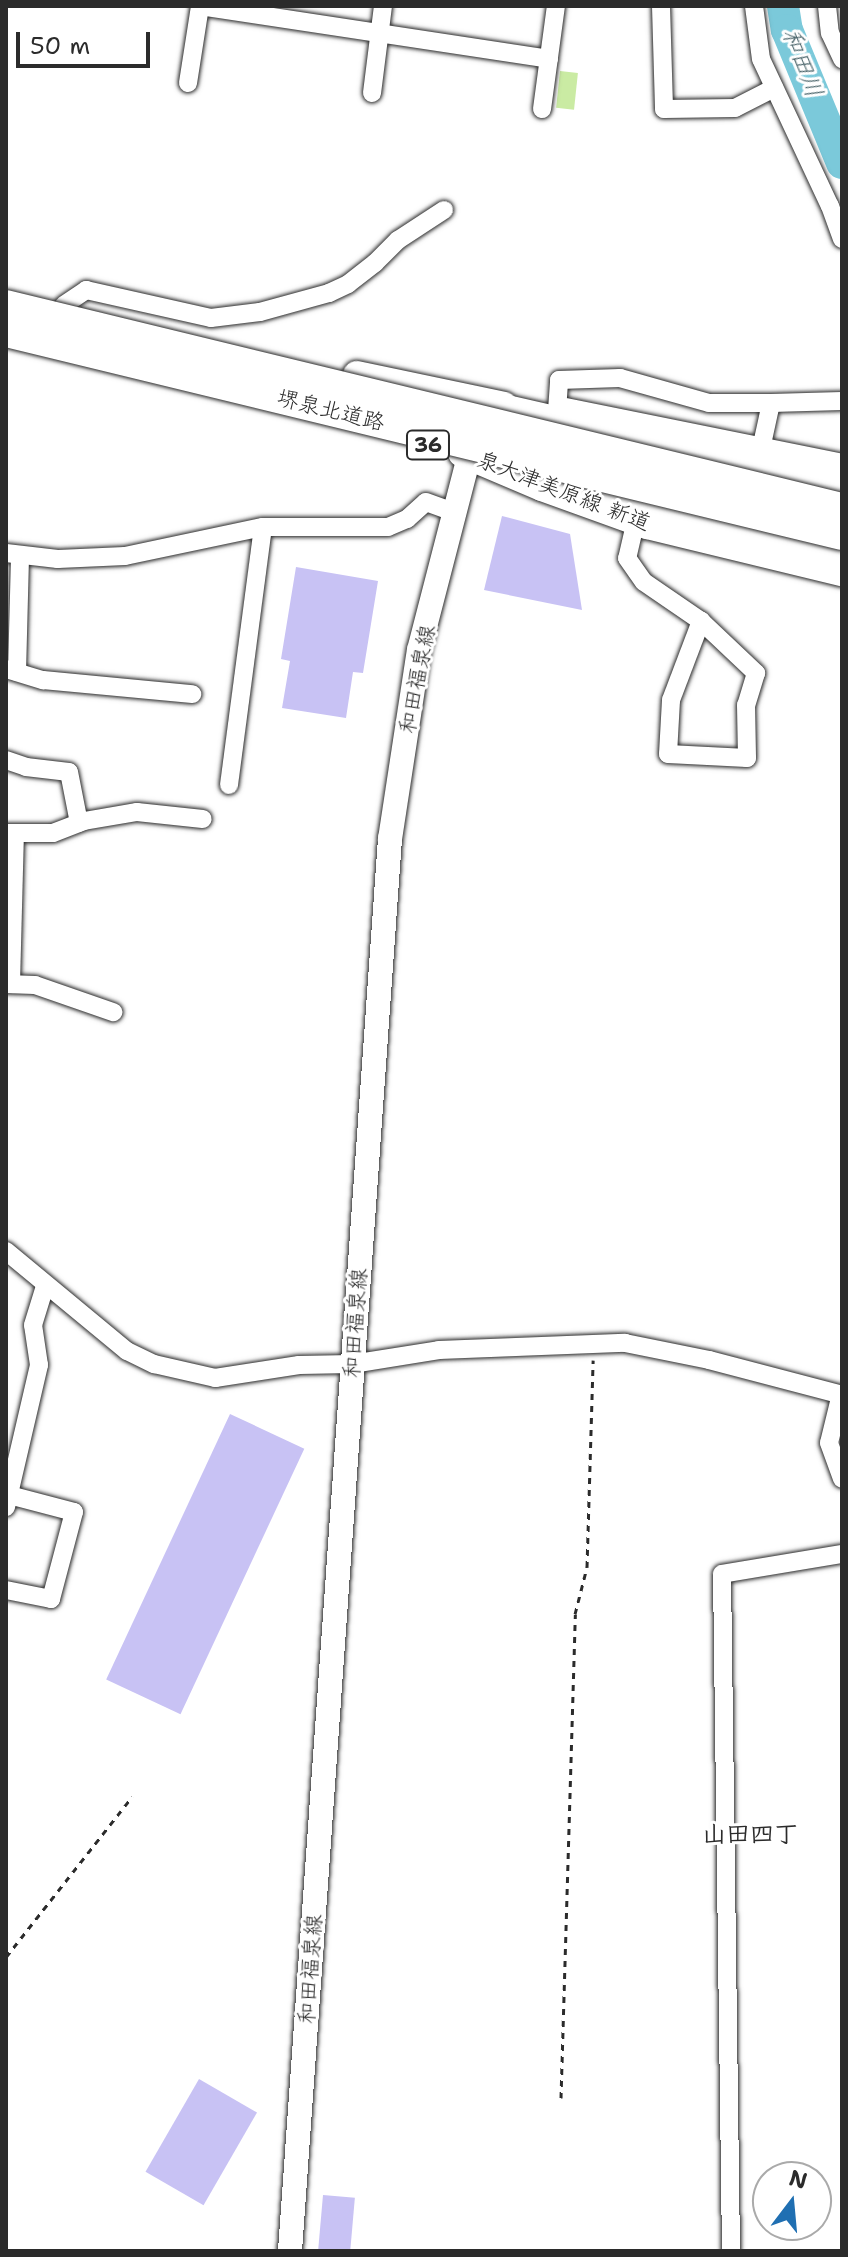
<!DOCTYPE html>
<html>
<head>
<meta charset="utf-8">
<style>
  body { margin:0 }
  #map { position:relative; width:848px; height:2257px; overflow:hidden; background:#fff; font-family:"Shantell Sans","Klee One",sans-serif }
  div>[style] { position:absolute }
  .green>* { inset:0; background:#caeba3; transform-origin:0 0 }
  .river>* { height:32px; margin:-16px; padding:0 16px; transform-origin:16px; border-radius:16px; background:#7bc9da }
  .building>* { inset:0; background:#c8c2f4; transform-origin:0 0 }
  .path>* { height:3px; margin-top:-1.5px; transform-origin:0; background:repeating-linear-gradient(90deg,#2b2b2b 0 6px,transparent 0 12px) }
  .roads { filter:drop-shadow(0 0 2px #2b2b2b) drop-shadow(0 0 2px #2b2b2b) }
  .minor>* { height:18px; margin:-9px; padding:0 9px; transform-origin:9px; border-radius:9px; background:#fff }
  .secondary>* { height:24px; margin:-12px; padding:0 12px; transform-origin:12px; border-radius:12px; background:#fff }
  .primary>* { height:28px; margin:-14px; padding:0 14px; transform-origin:14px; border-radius:14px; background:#fff }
  .trunk>* { height:30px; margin:-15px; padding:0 15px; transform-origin:15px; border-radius:15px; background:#fff }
  .bridges { filter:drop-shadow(0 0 2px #2b2b2b) drop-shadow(0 0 2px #2b2b2b) }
  .trunk-bridge>* { height:30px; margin:-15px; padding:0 15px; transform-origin:15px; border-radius:15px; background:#fff }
  span { translate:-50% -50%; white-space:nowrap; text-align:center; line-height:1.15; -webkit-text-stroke:6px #fff; paint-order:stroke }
  .shield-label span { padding:2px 6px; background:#fff; border:2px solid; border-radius:6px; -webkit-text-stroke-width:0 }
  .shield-label { font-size:20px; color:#2b2b2b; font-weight:700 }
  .street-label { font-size:22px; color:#2b2b2b }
  .water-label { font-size:24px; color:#476268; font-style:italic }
  .neighbourhood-label { font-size:24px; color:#2b2b2b; font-weight:700 }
  .frame { position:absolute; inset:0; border:8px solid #2b2b2b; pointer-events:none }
  .north { position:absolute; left:752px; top:2161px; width:80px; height:80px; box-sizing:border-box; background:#fff; border:2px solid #aaa; border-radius:50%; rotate:16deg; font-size:22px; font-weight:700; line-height:32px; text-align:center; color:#2b2b2b }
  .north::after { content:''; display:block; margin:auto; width:28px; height:36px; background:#1f6fb2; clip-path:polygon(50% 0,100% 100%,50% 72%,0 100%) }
  .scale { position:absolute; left:16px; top:32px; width:134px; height:36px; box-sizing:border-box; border:4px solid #2b2b2b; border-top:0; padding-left:10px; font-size:24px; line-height:28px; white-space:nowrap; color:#2b2b2b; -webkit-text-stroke:6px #fff; paint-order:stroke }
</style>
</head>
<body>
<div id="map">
  <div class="green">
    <div style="left:560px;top:71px;width:18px;height:37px;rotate:6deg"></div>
  </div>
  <div class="river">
    <div style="left:783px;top:6px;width:24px;rotate:81deg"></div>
    <div style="left:787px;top:30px;width:144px;rotate:67.5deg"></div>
  </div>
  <div class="building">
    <div style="clip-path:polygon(502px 516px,570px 534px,582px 610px,484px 590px)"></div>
    <div style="clip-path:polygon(296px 567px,378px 581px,363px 673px,353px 672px,346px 718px,282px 708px,290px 661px,281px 659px)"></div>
    <div style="left:230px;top:1414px;width:82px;height:293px;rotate:25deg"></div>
    <div style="left:199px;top:2079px;width:67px;height:107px;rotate:30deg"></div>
    <div style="left:323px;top:2195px;width:32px;height:56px;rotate:5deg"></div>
  </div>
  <div class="path">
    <div style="left:6px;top:1957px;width:204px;rotate:-51.8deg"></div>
    <div style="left:561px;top:2098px;width:484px;rotate:-88.3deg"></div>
    <div style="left:575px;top:1614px;width:49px;rotate:-75.7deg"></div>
    <div style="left:587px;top:1567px;width:207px;rotate:-88.3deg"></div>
  </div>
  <div class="roads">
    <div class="minor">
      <div style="left:200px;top:6px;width:353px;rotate:8.6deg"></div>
      <div style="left:661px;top:6px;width:103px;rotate:88.3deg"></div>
      <div style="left:664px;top:109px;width:71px;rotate:-0.8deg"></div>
      <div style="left:735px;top:108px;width:44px;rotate:-27.1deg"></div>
      <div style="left:754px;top:6px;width:53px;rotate:82.5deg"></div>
      <div style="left:761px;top:59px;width:162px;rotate:64.9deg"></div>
      <div style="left:830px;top:206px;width:35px;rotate:70deg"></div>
      <div style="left:827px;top:6px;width:27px;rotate:84deg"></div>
      <div style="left:830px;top:33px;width:29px;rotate:65deg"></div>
      <div style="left:188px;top:83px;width:78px;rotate:-81.1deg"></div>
      <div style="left:372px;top:93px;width:88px;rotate:-82.8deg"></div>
      <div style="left:542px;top:109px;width:104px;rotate:-82.3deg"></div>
      <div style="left:64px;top:305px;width:27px;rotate:-34deg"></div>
      <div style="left:86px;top:290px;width:128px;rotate:12.6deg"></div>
      <div style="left:211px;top:318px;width:49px;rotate:-7deg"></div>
      <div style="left:260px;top:312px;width:72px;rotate:-15.4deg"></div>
      <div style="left:329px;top:293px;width:21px;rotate:-25deg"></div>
      <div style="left:348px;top:284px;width:34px;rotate:-38deg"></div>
      <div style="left:375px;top:263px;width:33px;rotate:-45deg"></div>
      <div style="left:398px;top:240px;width:55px;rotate:-33.1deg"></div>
      <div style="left:557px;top:411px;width:31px;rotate:-86deg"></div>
      <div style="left:559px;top:380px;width:61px;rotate:-1.9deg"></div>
      <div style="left:620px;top:378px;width:92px;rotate:15.7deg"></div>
      <div style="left:709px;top:403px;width:62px"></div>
      <div style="left:761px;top:449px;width:47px;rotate:-77.7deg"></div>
      <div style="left:771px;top:403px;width:71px;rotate:-1.6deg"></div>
      <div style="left:636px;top:520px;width:39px;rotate:103deg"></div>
      <div style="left:627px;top:558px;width:29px;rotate:55deg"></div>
      <div style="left:644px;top:582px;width:69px;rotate:34.4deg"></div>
      <div style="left:701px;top:621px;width:76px;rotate:43.4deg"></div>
      <div style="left:756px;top:673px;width:34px;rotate:107deg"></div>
      <div style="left:746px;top:705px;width:53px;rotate:88.9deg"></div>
      <div style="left:747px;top:758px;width:79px;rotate:-177.1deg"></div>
      <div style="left:668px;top:754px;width:54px;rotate:-86.8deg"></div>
      <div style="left:671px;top:700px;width:85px;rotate:-69.2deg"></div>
      <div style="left:6px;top:553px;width:52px;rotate:6.6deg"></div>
      <div style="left:58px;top:559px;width:67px;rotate:-2.6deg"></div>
      <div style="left:125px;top:556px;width:141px;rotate:-11.9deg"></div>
      <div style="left:263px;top:527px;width:125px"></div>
      <div style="left:388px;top:527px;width:21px;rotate:-23deg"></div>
      <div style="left:407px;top:519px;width:25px;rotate:-42deg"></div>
      <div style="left:426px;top:502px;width:33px;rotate:20deg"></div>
      <div style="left:6px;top:669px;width:39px;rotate:17deg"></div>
      <div style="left:43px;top:680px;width:150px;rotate:5.4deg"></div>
      <div style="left:17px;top:672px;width:117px;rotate:-88.5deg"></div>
      <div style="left:6px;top:760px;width:21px;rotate:19deg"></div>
      <div style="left:26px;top:767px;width:43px;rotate:6.6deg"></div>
      <div style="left:69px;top:772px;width:52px;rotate:78.9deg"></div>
      <div style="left:229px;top:785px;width:260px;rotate:-82.5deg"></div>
      <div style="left:6px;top:833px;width:47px"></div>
      <div style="left:53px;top:833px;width:33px;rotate:-21deg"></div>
      <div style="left:84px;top:821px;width:54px;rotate:-9.6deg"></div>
      <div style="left:137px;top:812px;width:66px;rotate:6.1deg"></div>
      <div style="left:6px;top:984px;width:29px;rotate:2deg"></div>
      <div style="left:35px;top:985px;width:83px;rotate:19.1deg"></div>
      <div style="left:11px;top:984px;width:148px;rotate:-88.5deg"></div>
      <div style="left:6px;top:1251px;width:157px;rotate:39.6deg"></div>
      <div style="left:127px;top:1351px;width:30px;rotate:26deg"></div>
      <div style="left:154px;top:1364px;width:63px;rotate:12.9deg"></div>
      <div style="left:215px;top:1378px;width:85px;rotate:-8.8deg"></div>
      <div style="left:299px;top:1365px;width:53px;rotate:-1.1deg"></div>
      <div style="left:352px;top:1364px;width:88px;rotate:-9.1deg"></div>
      <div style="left:439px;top:1350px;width:186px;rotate:-2.2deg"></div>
      <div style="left:625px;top:1343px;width:86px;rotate:11.4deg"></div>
      <div style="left:709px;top:1360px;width:138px;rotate:14.7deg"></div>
      <div style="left:841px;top:1394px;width:50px;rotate:103.8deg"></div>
      <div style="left:829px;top:1443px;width:38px;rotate:70deg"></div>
      <div style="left:6px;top:1507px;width:146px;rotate:-76.9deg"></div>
      <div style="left:39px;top:1365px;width:40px;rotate:-98.5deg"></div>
      <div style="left:33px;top:1325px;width:41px;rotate:-72.9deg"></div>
      <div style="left:6px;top:1590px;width:46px;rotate:11.3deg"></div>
      <div style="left:51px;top:1599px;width:90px;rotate:-75.2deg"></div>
      <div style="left:74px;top:1512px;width:67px;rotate:-165.3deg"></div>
      <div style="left:731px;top:2251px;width:677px;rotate:-90.76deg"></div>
      <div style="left:722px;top:1574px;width:122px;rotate:-9.5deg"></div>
    </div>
    <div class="secondary">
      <div style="left:290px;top:2251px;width:1416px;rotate:-85.95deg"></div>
      <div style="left:390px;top:839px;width:191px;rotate:-81.3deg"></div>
      <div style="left:419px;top:650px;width:219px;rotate:-75.5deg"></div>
    </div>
    <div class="primary">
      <div style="left:357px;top:375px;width:150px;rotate:11.9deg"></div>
      <div style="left:565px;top:412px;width:283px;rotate:11.4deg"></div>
      <div style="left:462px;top:453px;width:87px;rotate:23deg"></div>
      <div style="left:542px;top:487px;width:112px;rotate:19.9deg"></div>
      <div style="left:647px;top:525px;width:201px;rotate:13.6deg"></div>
    </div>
    <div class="trunk">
      <div style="left:481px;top:404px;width:370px;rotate:12.9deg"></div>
      <div style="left:566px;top:480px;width:88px;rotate:18.6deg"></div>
      <div style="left:649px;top:508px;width:198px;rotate:13.4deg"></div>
    </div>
  </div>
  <div class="bridges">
    <div class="trunk-bridge">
      <div style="left:6px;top:305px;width:860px;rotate:13.65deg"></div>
      <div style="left:6px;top:332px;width:860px;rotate:13.65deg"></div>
    </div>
  </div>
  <div class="shield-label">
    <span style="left:428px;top:445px">36</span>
  </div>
  <div class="street-label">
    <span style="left:331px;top:410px;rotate:14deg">堺泉北道路</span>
    <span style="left:564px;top:491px;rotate:21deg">泉大津美原線 新道</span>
    <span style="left:417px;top:679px;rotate:-79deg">和田福泉線</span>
    <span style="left:355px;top:1323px;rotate:-86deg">和田福泉線</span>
    <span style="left:310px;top:1969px;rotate:-86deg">和田福泉線</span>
  </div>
  <div class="water-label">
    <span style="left:802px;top:63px;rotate:69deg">和田川</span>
  </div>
  <div class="neighbourhood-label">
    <span style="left:750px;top:1835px">山田四丁</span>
  </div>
  <div class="frame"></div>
  <div class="north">N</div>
  <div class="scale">50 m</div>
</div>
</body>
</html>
